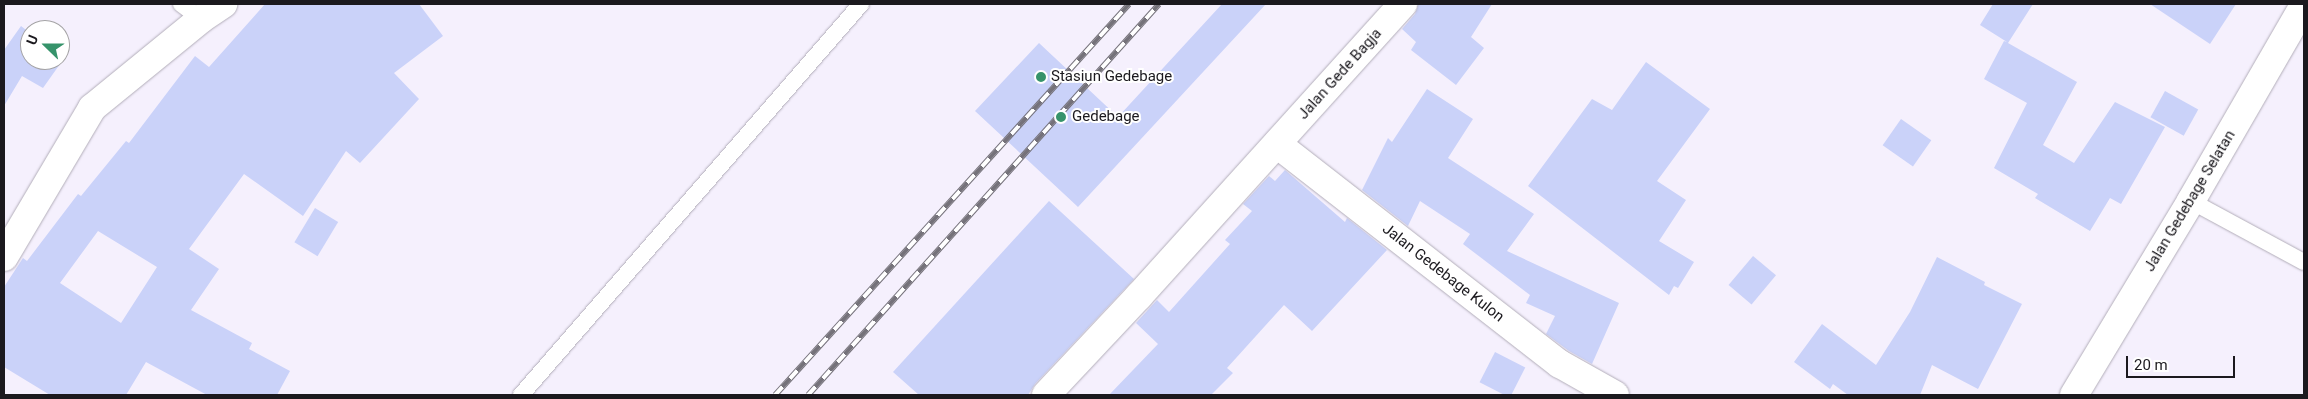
<!DOCTYPE html>
<html>
<head>
<meta charset="utf-8">
<style>
  body { margin:0 }
  #map { position:relative; width:2308px; height:399px; overflow:hidden; background:#f5f0fd; font-family:Roboto,sans-serif }
  div>[style] { position:absolute }
  .building>* { inset:0; background:#cad2f9; transform-origin:0 0 }
  .roads { filter:drop-shadow(0 0 1px #b2adb9) drop-shadow(0 0 1px #b2adb9) }
  .service>* { height:16px; margin:-8px; padding:0 8px; transform-origin:8px; border-radius:8px; background:#fff }
  .minor>* { height:28px; margin:-14px; padding:0 14px; transform-origin:14px; border-radius:14px; background:#fff }
  .primary>* { height:28px; margin:-14px; padding:0 14px; transform-origin:14px; border-radius:14px; background:#fff }
  .rail>* { height:5.5px; margin-top:-2.75px; transform-origin:0; background:repeating-linear-gradient(90deg,#fff 0 11px,#75727a 0 22px); box-sizing:border-box; border-block:1px solid #75727a }
  .dots>* { width:14px; height:14px; translate:-50% -50%; box-sizing:border-box; border:2px solid #fff; border-radius:50% }
  span { translate:-50% -50%; white-space:nowrap; text-align:center; line-height:1.15; -webkit-text-stroke:4px #fff; paint-order:stroke }
  .street-label { font-size:15px; color:#1b191e }
  .poi-label { font-size:15px; color:#1b191e }
  .left { translate:0 -50%; text-align:left }
  .frame { position:absolute; inset:0; border:5px solid #1b191e; pointer-events:none }
  .north { position:absolute; left:20px; top:20px; width:50px; height:50px; box-sizing:border-box; background:#fff; border:1px solid #a4a3a5; border-radius:50%; rotate:292deg; font-size:14px; font-weight:700; line-height:20px; text-align:center; color:#1b191e }
  .north::after { content:''; display:block; margin:auto; width:18px; height:22px; background:#36936b; clip-path:polygon(50% 0,100% 100%,50% 72%,0 100%) }
  .scale { position:absolute; left:2126px; top:356px; width:109px; height:22px; box-sizing:border-box; border:2px solid #1b191e; border-top:0; padding-left:6px; font-size:15px; line-height:18px; white-space:nowrap; color:#1b191e; -webkit-text-stroke:4px #fff; paint-order:stroke }
</style>
</head>
<body>
<div id="map">
  <div class="building">
    <div style="clip-path:polygon(evenodd,265px 4px,419px 4px,443px 36px,394px 73px,419px 99px,360px 163px,346px 151px,303px 216px,244px 174px,189px 249px,219px 269px,191px 310px,252px 343px,249px 349px,290px 371px,277px 395px,207px 395px,146px 362px,126px 395px,50px 395px,4px 367px,4px 287px,23px 258px,27px 261px,78px 194px,81px 196px,126px 141px,129px 143px,195px 56px,209px 67px,265px 4px,98px 231px,157px 267px,121px 323px,60px 283px,98px 231px)"></div>
    <div style="clip-path:polygon(1222px 4px,1266px 4px,1078px 207px,975px 111px,1039px 43px,1118px 117px)"></div>
    <div style="clip-path:polygon(1418px 4px,1492px 4px,1471px 37px,1484px 48px,1456px 85px,1411px 50px,1416px 42px,1402px 29px,1415px 14px)"></div>
    <div style="clip-path:polygon(1993px 4px,2033px 4px,2008px 43px,2077px 82px,2043px 145px,2074px 163px,2115px 102px,2165px 127px,2121px 204px,2110px 198px,2090px 231px,2035px 198px,2038px 194px,1994px 168px,2027px 103px,1984px 79px,2004px 41px,2007px 42px,1980px 25px)"></div>
    <div style="clip-path:polygon(2150px 4px,2236px 4px,2210px 44px)"></div>
    <div style="clip-path:polygon(21px 26px,30px 33px,30px 60px,60px 60px,60px 54px,65px 57px,43px 88px,22px 76px,4px 106px,4px 50px)"></div>
    <div style="clip-path:polygon(1646px 62px,1710px 109px,1657px 181px,1686px 200px,1659px 241px,1694px 262px,1678px 288px,1674px 286px,1669px 295px,1528px 186px,1592px 99px,1612px 110px)"></div>
    <div style="clip-path:polygon(1427px 89px,1473px 119px,1448px 158px,1534px 214px,1507px 251px,1619px 303px,1592px 364px,1569px 351px,1546px 334px,1555px 316px,1526px 303px,1530px 295px,1463px 244px,1470px 234px,1420px 201px,1408px 226px,1362px 190px,1388px 138px,1392px 142px)"></div>
    <div style="left:2165px;top:91px;width:38px;height:30px;rotate:29deg"></div>
    <div style="left:1901px;top:119px;width:37px;height:32px;rotate:35deg"></div>
    <div style="clip-path:polygon(1285px 170px,1345px 222px,1347px 218px,1387px 250px,1312px 331px,1284px 305px,1227px 368px,1233px 373px,1211px 395px,1109px 395px,1158px 344px,1136px 323px,1157px 300px,1169px 312px,1230px 244px,1225px 240px,1252px 211px,1243px 204px,1269px 176px,1275px 181px)"></div>
    <div style="clip-path:polygon(1049px 201px,1134px 279px,1035px 384px,1028px 395px,919px 395px,893px 372px)"></div>
    <div style="left:315px;top:208px;width:27px;height:40px;rotate:31deg"></div>
    <div style="left:1753px;top:256px;width:30px;height:38px;rotate:40deg"></div>
    <div style="clip-path:polygon(1937px 257px,1985px 282px,1984px 285px,2022px 304px,1978px 389px,1932px 365px,1920px 395px,1848px 395px,1833px 384px,1830px 389px,1794px 362px,1822px 324px,1876px 365px,1910px 312px)"></div>
    <div style="left:1495px;top:352px;width:34px;height:34px;rotate:27deg"></div>
  </div>
  <div class="roads">
    <div class="service">
      <div style="left:181px;top:4px;width:25px;rotate:37deg"></div>
      <div style="left:2191px;top:201px;width:128px;rotate:28.4deg"></div>
      <div style="left:521px;top:395px;width:518px;rotate:-48.99deg"></div>
    </div>
    <div class="minor">
      <div style="left:1277px;top:144px;width:358px;rotate:37.9deg"></div>
      <div style="left:1560px;top:364px;width:63px;rotate:29.4deg"></div>
      <div style="left:4px;top:257px;width:173px;rotate:-59.4deg"></div>
      <div style="left:92px;top:108px;width:141px;rotate:-39.2deg"></div>
      <div style="left:201px;top:19px;width:27px;rotate:-34deg"></div>
      <div style="left:1046px;top:395px;width:136px;rotate:-46.8deg"></div>
      <div style="left:1139px;top:296px;width:394px;rotate:-47.9deg"></div>
    </div>
    <div class="primary">
      <div style="left:2074px;top:395px;width:227px;rotate:-58.9deg"></div>
      <div style="left:2191px;top:201px;width:226px;rotate:-60deg"></div>
    </div>
  </div>
  <div class="rail">
    <div style="left:775px;top:395px;width:527px;rotate:-47.84deg"></div>
    <div style="left:808px;top:395px;width:525px;rotate:-48.09deg"></div>
  </div>
  <div class="dots">
    <div style="left:1041px;top:77px;background:#36936b"></div>
    <div style="left:1061px;top:117px;background:#36936b"></div>
  </div>
  <div class="street-label">
    <span style="left:1340px;top:74px;rotate:-48deg">Jalan Gede Bagja</span>
    <span style="left:2190px;top:201px;rotate:-59deg">Jalan Gedebage Selatan</span>
    <span style="left:1443px;top:273px;rotate:38deg">Jalan Gedebage Kulon</span>
  </div>
  <div class="poi-label">
    <span class="left" style="left:1051px;top:77px">Stasiun Gedebage</span>
    <span class="left" style="left:1072px;top:117px">Gedebage</span>
  </div>
  <div class="frame"></div>
  <div class="north">U</div>
  <div class="scale">20 m</div>
</div>
</body>
</html>
